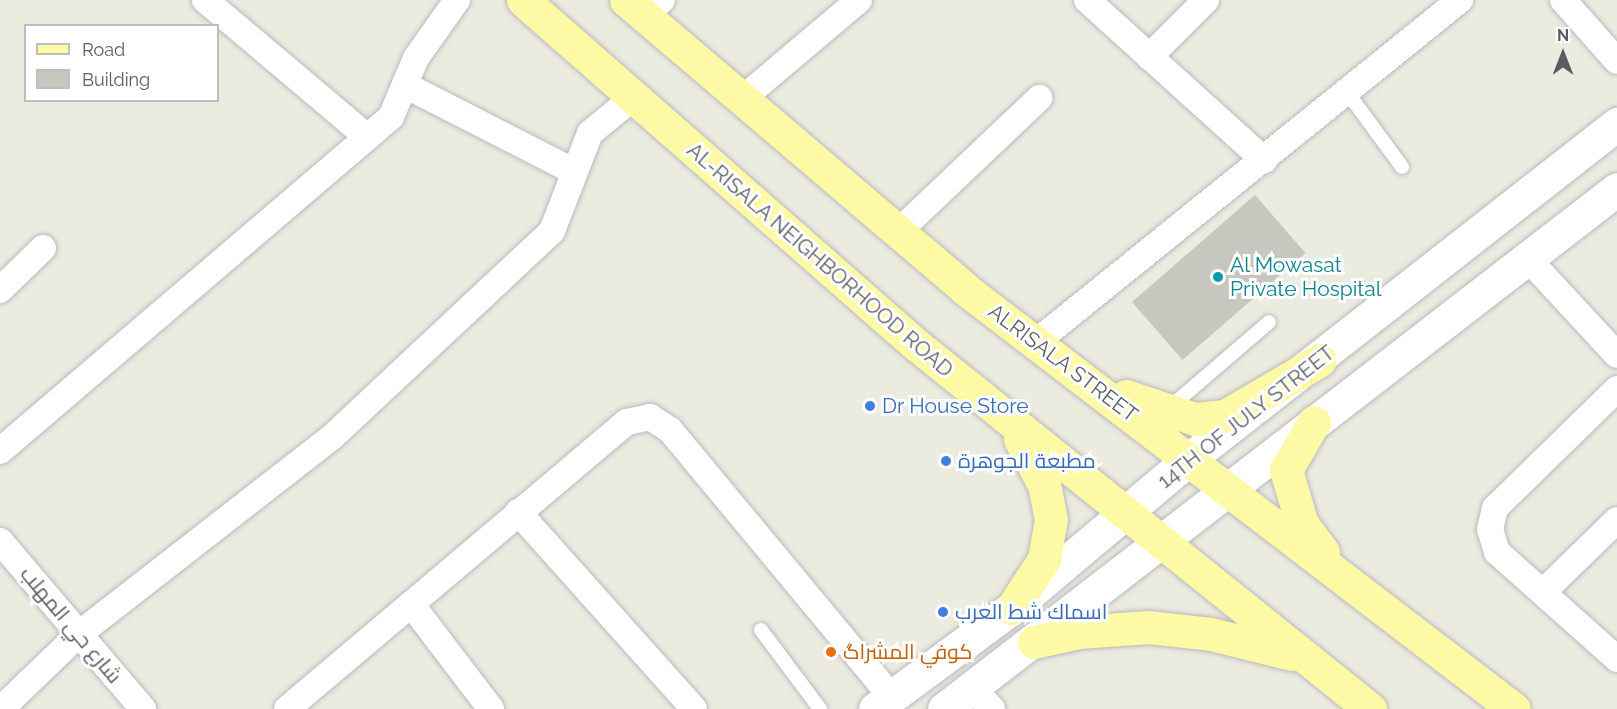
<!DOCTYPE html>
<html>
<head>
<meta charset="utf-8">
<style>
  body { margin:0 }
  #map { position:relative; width:1617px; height:709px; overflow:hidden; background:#ecebe0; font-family:Raleway,Cairo,sans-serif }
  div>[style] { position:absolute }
  .building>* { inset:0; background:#c8c7bf; transform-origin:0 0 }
  .roads { filter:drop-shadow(0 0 2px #b8babf) drop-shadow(0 0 2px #b8babf) }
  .lane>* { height:14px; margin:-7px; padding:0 7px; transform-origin:7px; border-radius:7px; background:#fff }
  .street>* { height:26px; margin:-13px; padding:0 13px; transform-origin:13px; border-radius:13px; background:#fff }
  .secondary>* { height:33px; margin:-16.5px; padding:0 16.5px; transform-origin:16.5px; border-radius:16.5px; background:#fff }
  .primary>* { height:33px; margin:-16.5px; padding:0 16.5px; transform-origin:16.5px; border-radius:16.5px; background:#fdf9a4 }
  .dots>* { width:16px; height:16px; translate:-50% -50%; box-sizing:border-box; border:3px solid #fff; border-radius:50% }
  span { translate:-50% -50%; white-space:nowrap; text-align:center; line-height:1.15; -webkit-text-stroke:6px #fff; paint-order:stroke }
  .street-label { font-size:21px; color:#595c61 }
  .culture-label { font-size:21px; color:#0d838f }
  .left { translate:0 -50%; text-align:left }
  .shop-label { font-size:21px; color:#366cbe }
  .food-label { font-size:21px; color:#c56008 }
  .legend { position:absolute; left:24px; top:24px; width:195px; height:78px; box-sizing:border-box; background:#fff; border:2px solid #bdbec0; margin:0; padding:8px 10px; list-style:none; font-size:18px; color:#595c61 }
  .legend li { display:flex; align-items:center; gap:12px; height:30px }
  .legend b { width:30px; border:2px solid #bdbec0 }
  .north { position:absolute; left:1533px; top:24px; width:60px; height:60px; -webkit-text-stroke:4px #fff; paint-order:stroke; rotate:0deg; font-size:16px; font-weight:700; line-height:24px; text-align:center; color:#595c61 }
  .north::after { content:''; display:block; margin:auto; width:21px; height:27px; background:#595c61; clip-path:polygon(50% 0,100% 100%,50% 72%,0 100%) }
</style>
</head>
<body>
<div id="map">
  <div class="building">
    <div style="left:1255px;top:195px;width:77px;height:163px;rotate:49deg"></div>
  </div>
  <div class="roads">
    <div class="lane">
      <div style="left:1347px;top:92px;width:93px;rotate:53.7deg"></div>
      <div style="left:1168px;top:409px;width:133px;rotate:-40.7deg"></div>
      <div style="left:761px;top:630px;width:99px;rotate:53.2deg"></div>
    </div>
    <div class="street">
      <div style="left:205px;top:0;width:209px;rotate:40.2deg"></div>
      <div style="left:1087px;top:0;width:239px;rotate:42.1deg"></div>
      <div style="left:1563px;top:0;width:81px;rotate:48.5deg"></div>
      <div style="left:644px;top:16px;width:24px;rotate:-42deg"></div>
      <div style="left:1149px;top:57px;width:81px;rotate:-45deg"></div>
      <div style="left:405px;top:85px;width:189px;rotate:27.1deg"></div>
      <div style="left:742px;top:99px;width:153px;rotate:-40.2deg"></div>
      <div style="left:898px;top:232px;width:195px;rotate:-43.5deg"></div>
      <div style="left:1529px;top:260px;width:129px;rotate:47.2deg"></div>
      <div style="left:0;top:290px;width:60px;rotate:-44.3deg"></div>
      <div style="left:1036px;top:342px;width:545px;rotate:-38.89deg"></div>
      <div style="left:1617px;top:389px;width:170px;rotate:135.7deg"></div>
      <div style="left:1495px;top:508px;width:22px;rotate:103deg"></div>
      <div style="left:1490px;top:529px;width:24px;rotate:73deg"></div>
      <div style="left:1497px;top:552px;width:161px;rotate:41.7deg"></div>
      <div style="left:0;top:451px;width:514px;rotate:-40.5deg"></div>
      <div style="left:391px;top:117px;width:64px;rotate:-67deg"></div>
      <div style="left:416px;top:58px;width:71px;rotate:-54.7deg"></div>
      <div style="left:518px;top:512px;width:264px;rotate:48.2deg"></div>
      <div style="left:0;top:541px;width:221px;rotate:49.6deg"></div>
      <div style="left:1543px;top:592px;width:103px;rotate:-44.2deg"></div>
      <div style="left:411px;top:604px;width:132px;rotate:52.7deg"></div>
      <div style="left:972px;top:688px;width:29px;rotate:46deg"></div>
      <div style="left:1px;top:709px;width:108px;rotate:-43.9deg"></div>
      <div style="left:79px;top:634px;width:321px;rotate:-37.9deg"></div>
      <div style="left:332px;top:437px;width:301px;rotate:-43.1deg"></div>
      <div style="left:552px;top:231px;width:105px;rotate:-68.8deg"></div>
      <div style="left:590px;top:133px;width:57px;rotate:-39.3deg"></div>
      <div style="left:287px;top:709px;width:445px;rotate:-40.2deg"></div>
      <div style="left:627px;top:422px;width:24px;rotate:-12deg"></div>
      <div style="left:650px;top:417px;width:24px;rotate:33deg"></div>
      <div style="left:670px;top:430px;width:346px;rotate:50.3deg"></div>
    </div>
    <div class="secondary">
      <div style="left:875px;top:709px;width:170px;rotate:-36.4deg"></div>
      <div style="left:1012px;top:608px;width:231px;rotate:-40.1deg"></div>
      <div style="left:1189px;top:459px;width:544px;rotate:-38.05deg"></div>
      <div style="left:944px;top:709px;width:850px;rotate:-37.69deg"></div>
    </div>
    <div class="primary">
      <div style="left:523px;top:0;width:520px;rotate:41.26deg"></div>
      <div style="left:914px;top:343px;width:585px;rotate:38.75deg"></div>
      <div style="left:626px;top:0;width:445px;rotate:40.4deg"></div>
      <div style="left:965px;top:289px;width:691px;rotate:37.42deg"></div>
      <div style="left:1126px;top:396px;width:73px;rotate:18.4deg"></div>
      <div style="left:1195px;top:419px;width:30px;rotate:-6deg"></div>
      <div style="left:1225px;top:416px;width:110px;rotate:-30.5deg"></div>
      <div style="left:1314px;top:422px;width:56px;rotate:120.3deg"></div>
      <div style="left:1286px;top:470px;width:56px;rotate:73.5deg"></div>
      <div style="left:1302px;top:524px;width:35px;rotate:53deg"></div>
      <div style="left:1012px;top:608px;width:59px;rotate:-56.9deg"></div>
      <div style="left:1044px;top:559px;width:40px;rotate:-80deg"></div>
      <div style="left:1051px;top:520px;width:36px;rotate:-101deg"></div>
      <div style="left:1044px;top:485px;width:52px;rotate:-117.6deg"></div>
      <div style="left:1034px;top:642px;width:46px;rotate:-12.5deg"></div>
      <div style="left:1079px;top:632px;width:69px;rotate:-4.1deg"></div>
      <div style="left:1148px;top:627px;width:63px;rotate:6.3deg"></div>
      <div style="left:1211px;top:634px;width:83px;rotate:13.9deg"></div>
    </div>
  </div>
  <div class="dots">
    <div style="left:1218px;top:277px;background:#0f9aa8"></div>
    <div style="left:870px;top:406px;background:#3f7fe0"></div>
    <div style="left:946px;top:461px;background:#3f7fe0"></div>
    <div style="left:943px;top:612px;background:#3f7fe0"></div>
    <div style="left:831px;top:652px;background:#e8710a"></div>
  </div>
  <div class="street-label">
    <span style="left:820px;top:260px;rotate:41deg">AL-RISALA NEIGHBORHOOD ROAD</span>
    <span style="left:1063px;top:363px;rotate:37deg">ALRISALA STREET</span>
    <span style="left:1246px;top:417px;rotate:-38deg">14TH OF JULY STREET</span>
    <span style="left:71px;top:625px;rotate:50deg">شارع حي المهلب</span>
  </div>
  <div class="culture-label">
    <span class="left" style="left:1230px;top:277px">Al Mowasat<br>Private Hospital</span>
  </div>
  <div class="shop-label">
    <span class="left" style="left:882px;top:406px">Dr House Store</span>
    <span class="left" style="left:958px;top:461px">مطبعة الجوهرة</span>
    <span class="left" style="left:955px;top:612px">اسماك شط العرب</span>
  </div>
  <div class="food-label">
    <span class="left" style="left:843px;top:652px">كوفي المشراگ</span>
  </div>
  <ul class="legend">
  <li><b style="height:8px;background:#fdf9a4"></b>Road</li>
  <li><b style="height:16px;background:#c8c7bf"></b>Building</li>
  </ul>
  <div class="north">N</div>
</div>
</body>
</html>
